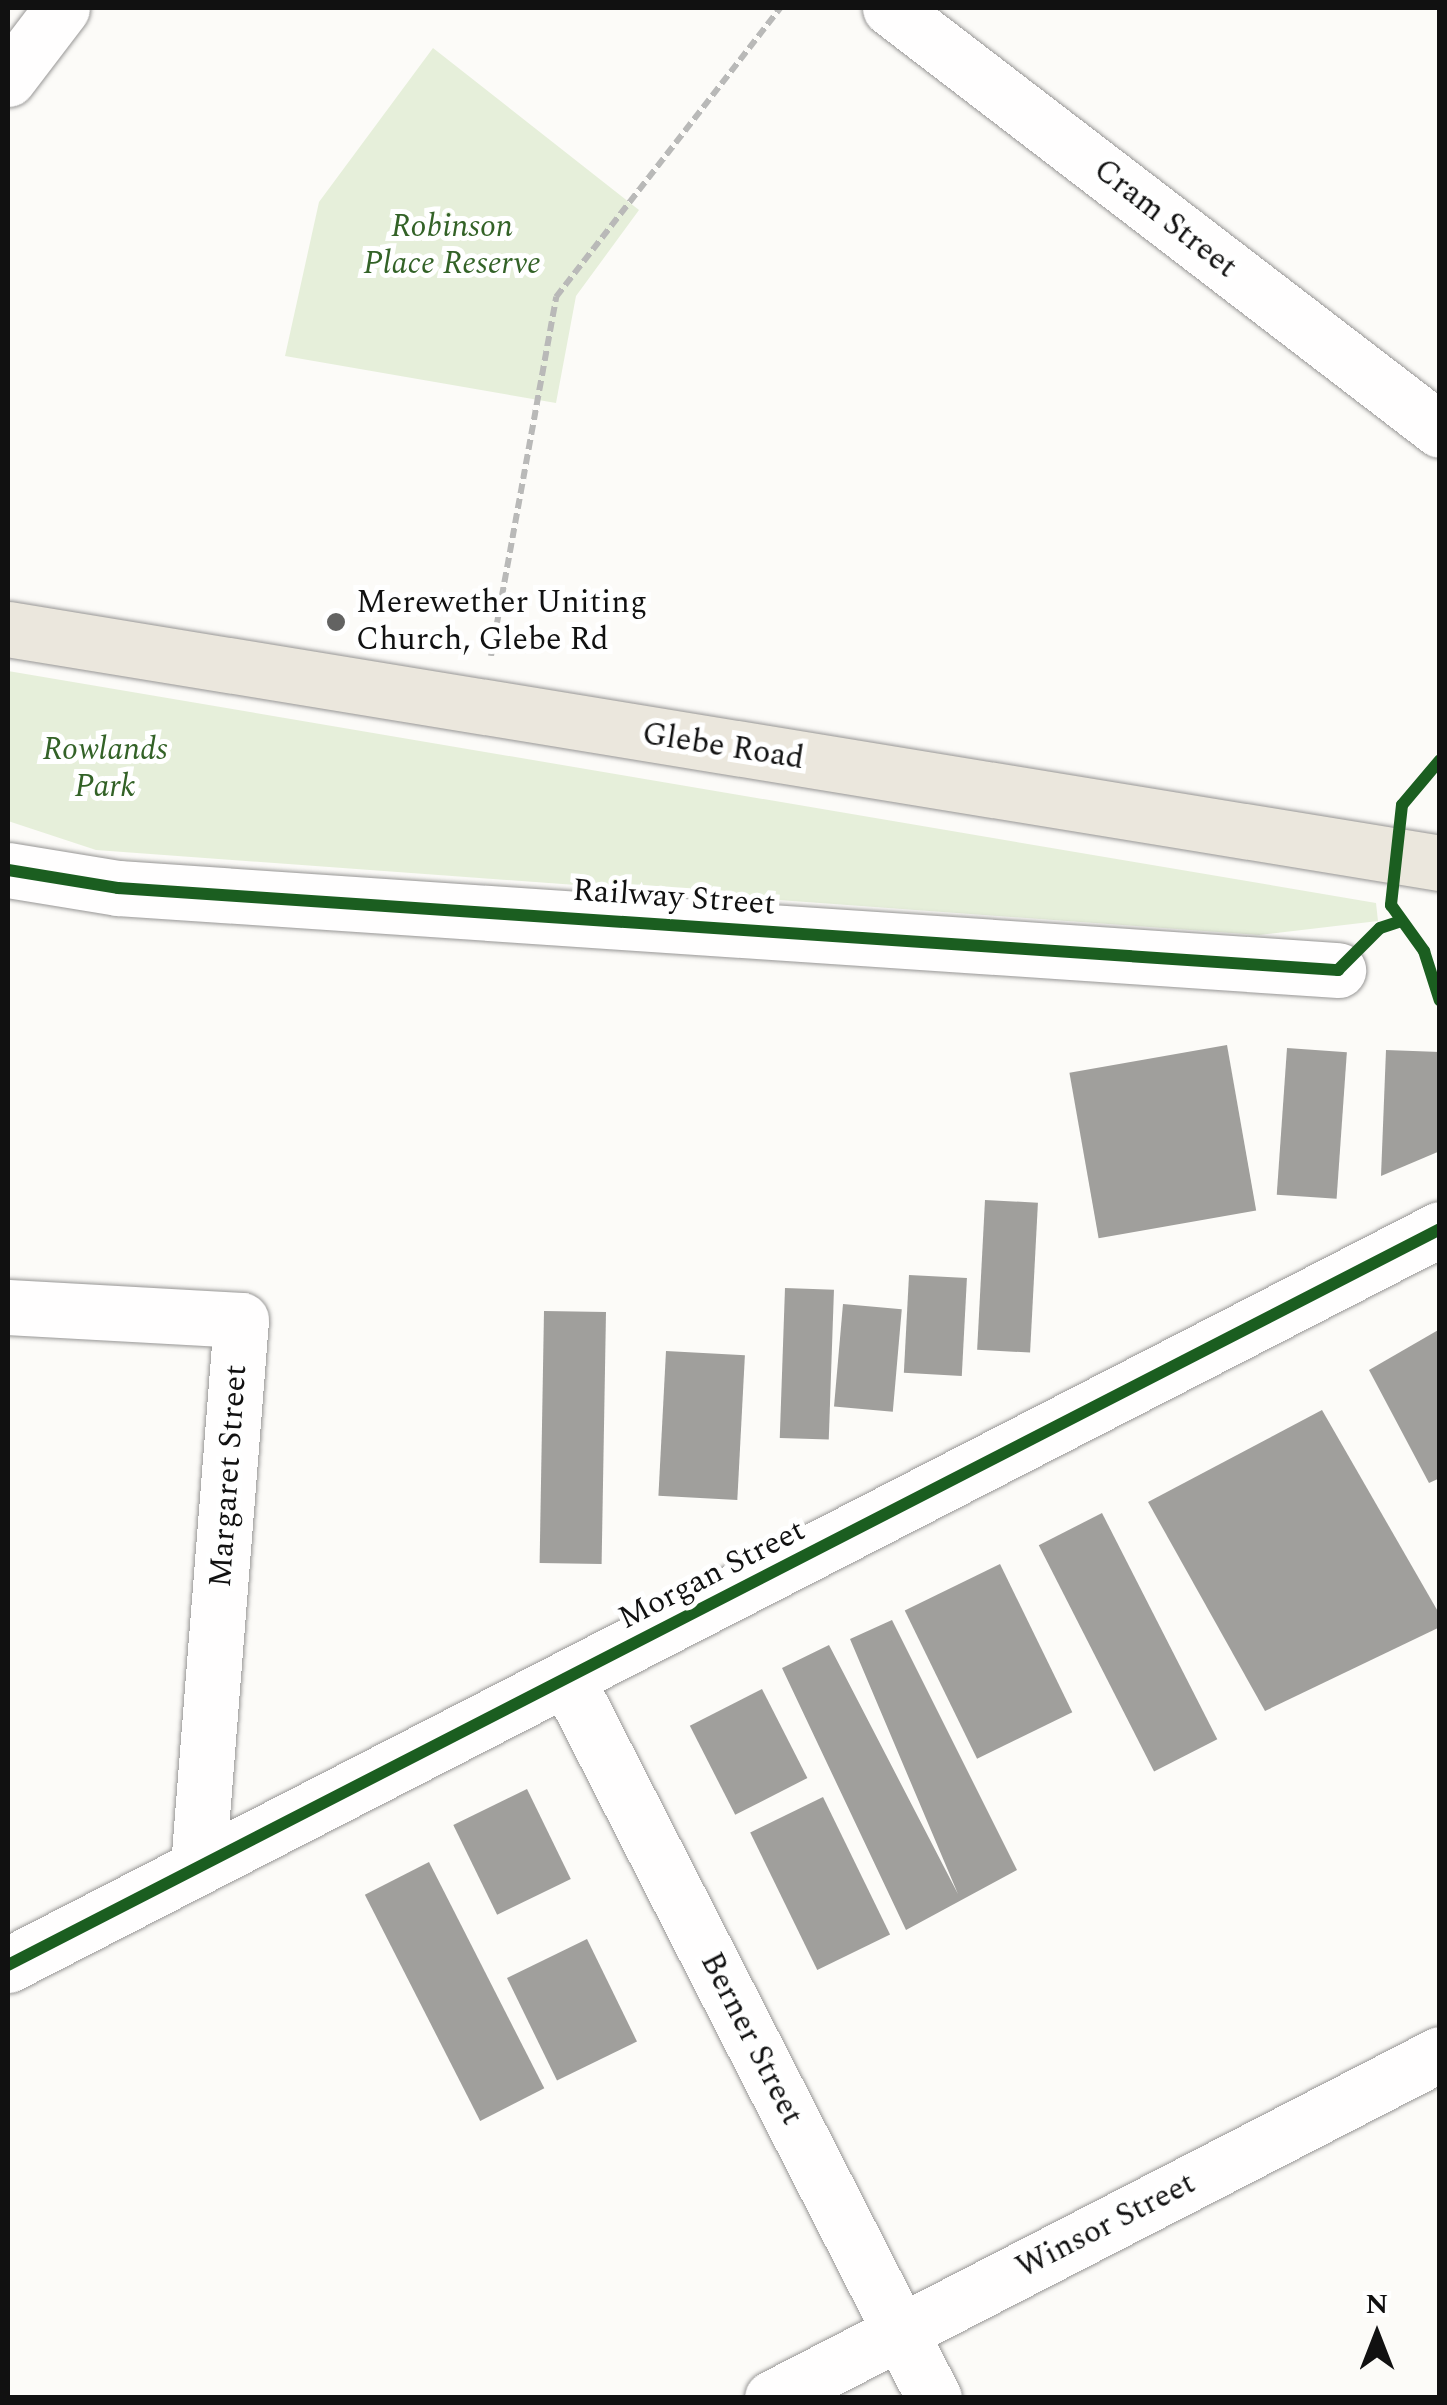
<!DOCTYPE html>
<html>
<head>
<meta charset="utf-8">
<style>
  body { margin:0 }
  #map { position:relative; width:1447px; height:2405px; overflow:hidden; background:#fcfbf8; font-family:Spectral,serif }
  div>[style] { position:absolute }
  .green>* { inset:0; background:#e6efda }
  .building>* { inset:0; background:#a09f9c; transform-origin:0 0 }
  .path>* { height:6px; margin-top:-3px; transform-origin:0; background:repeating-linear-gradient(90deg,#b9b9b8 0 10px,transparent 0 15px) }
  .roads { filter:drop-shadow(0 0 2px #979695) drop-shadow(0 0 2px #979695) }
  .minor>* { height:55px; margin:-27.5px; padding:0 27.5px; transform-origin:27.5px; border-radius:27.5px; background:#fffefe }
  .major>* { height:55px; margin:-27.5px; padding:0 27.5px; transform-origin:27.5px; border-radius:27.5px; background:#ebe7dd }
  .cycleway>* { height:12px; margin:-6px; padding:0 6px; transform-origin:6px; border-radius:6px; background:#1b5e20 }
  .dots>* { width:28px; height:28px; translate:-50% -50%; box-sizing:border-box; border:5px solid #fff; border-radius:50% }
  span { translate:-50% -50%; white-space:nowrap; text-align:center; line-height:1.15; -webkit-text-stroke:10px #fff; paint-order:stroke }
  .street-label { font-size:32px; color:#111 }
  .park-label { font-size:32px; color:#336227; font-style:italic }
  .poi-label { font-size:32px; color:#111 }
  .left { translate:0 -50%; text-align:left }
  .frame { position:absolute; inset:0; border:10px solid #111; pointer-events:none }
  .north { position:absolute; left:1327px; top:2285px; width:100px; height:100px; -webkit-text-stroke:8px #fff; paint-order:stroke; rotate:0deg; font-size:28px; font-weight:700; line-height:40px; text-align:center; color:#111 }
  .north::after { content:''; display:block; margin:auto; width:35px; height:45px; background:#111; clip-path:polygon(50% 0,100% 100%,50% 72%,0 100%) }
</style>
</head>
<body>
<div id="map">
  <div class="green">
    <div style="clip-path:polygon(433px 48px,639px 210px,576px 296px,556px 403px,285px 356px,319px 202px)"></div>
    <div style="clip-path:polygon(8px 671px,1376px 903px,1378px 921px,1259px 935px,96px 850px,8px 821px)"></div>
  </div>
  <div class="building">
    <div style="left:1227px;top:1045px;width:168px;height:160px;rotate:80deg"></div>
    <div style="left:1287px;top:1048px;width:60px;height:147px;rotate:4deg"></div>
    <div style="clip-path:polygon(1386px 1050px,1440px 1052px,1440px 1151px,1381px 1176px)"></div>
    <div style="left:985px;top:1200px;width:53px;height:150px;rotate:3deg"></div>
    <div style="left:909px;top:1275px;width:58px;height:98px;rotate:3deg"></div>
    <div style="left:785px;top:1288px;width:49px;height:150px;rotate:2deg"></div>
    <div style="left:843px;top:1304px;width:59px;height:103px;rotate:5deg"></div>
    <div style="left:544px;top:1311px;width:62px;height:252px;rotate:1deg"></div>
    <div style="clip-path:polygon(1440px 1329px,1440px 1478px,1429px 1483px,1369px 1370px)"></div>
    <div style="left:666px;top:1351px;width:79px;height:145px;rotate:3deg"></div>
    <div style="clip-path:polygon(1322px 1410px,1440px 1615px,1440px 1627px,1265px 1711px,1148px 1502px)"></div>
    <div style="left:1102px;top:1513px;width:254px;height:71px;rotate:63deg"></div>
    <div style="left:1000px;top:1564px;width:165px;height:106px;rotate:64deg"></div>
    <div style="clip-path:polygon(892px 1620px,1017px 1870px,906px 1930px,782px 1668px,829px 1645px,958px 1894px,850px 1639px)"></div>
    <div style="left:762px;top:1689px;width:100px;height:81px;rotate:63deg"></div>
    <div style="left:527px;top:1789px;width:100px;height:82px;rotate:64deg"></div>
    <div style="left:823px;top:1797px;width:153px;height:81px;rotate:64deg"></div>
    <div style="left:429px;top:1862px;width:254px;height:72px;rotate:63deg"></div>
    <div style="left:587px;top:1939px;width:114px;height:89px;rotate:64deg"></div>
  </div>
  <div class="path">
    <div style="left:491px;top:656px;width:365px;rotate:-79.7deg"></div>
    <div style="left:556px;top:297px;width:366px;rotate:-52.2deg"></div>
  </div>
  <div class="roads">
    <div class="minor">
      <div style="left:890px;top:8px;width:693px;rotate:37.5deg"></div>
      <div style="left:8px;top:79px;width:89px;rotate:-52.7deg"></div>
      <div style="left:8px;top:870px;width:111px;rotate:9.3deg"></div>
      <div style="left:118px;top:888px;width:1223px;rotate:3.85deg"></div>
      <div style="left:8px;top:1307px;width:233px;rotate:3.2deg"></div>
      <div style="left:241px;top:1320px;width:548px;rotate:94.5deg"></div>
      <div style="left:568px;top:1681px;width:805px;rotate:62.96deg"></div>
      <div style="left:8px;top:1965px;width:1610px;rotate:-27.2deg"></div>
      <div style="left:772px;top:2398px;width:751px;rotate:-27.25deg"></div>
    </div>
    <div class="major">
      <div style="left:8px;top:629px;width:1451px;rotate:9.28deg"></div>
    </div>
  </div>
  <div class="cycleway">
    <div style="left:1440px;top:760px;width:59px;rotate:130.2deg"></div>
    <div style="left:1402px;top:805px;width:101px;rotate:96.3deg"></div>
    <div style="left:1391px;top:905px;width:57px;rotate:54.3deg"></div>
    <div style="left:1424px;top:951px;width:52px;rotate:72.3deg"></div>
    <div style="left:8px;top:870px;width:111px;rotate:9.3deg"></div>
    <div style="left:118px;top:888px;width:1223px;rotate:3.85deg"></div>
    <div style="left:1338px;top:970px;width:59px;rotate:-45deg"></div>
    <div style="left:1380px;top:928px;width:20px;rotate:-18deg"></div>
    <div style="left:8px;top:1965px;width:1610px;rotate:-27.2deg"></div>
  </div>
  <div class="dots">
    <div style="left:336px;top:622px;background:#636362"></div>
  </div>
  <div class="street-label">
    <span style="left:1165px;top:219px;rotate:38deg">Cram Street</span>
    <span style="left:723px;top:747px;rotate:9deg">Glebe Road</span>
    <span style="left:674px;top:898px;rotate:4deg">Railway Street</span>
    <span style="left:229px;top:1476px;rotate:-86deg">Margaret Street</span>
    <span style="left:712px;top:1575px;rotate:-27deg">Morgan Street</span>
    <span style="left:751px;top:2039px;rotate:63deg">Berner Street</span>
    <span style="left:1106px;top:2226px;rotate:-27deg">Winsor Street</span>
  </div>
  <div class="park-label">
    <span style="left:452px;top:246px">Robinson<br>Place Reserve</span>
    <span style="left:105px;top:769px">Rowlands<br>Park</span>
  </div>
  <div class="poi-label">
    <span class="left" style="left:356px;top:622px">Merewether Uniting<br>Church, Glebe Rd</span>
  </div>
  <div class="frame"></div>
  <div class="north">N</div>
</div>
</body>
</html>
